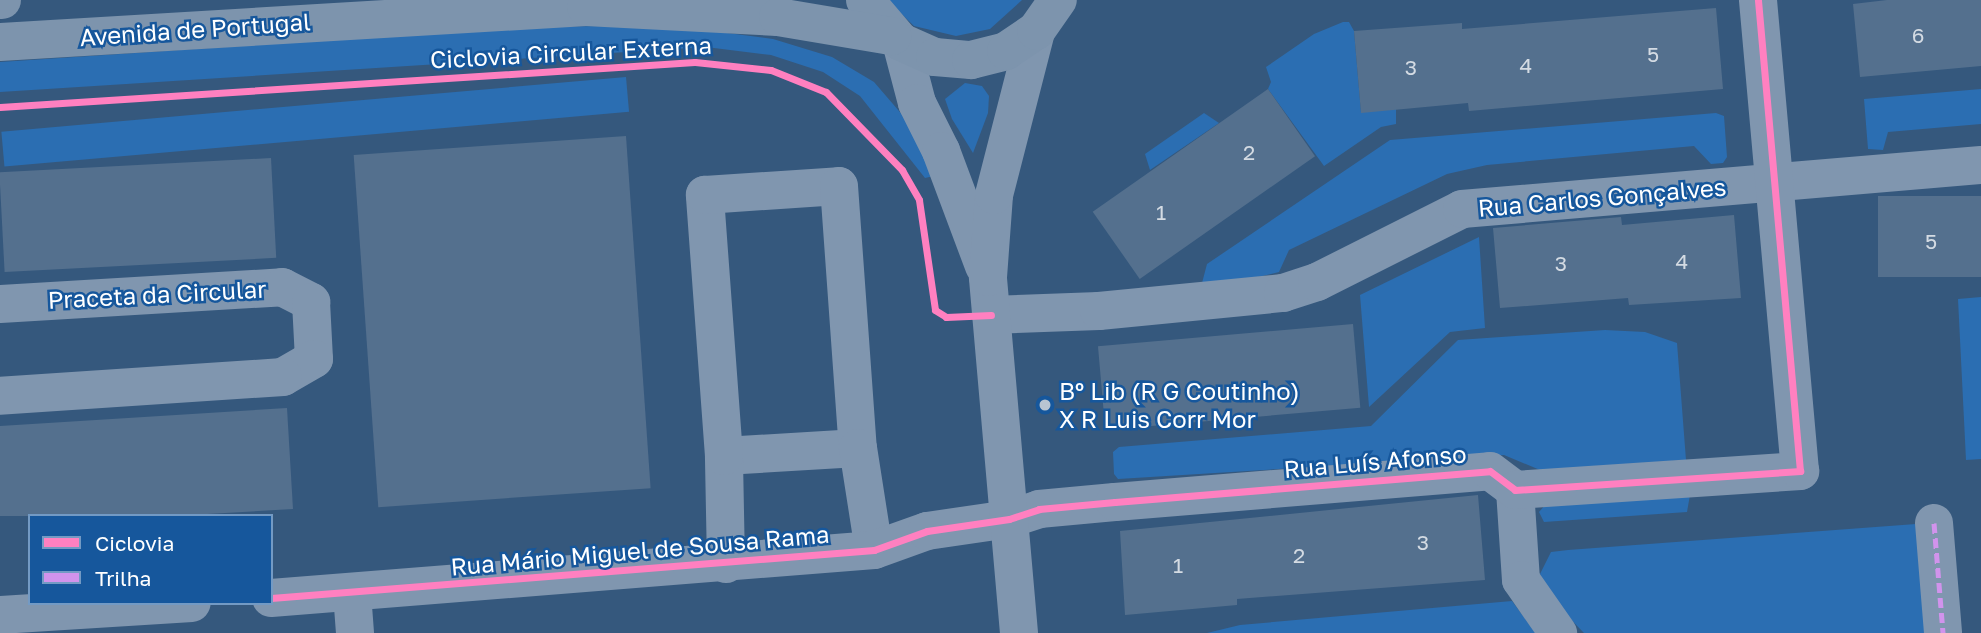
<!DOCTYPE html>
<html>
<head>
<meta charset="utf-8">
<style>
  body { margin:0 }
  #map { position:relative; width:1981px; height:633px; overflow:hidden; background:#35587d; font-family:"Golos Text",sans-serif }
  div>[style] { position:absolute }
  .green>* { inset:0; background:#2b6eb2; transform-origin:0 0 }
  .building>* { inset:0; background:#54708e; transform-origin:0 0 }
  .minor>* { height:38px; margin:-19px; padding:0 19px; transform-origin:19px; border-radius:19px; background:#8096af }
  .major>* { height:38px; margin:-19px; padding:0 19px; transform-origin:19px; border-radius:19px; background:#7d94ad }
  .quiet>* { height:5px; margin-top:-2.5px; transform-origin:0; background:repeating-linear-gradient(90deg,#d193ec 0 10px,transparent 0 15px) }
  .cycleway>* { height:7px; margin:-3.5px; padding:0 3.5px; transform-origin:3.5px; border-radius:3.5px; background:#ff80c0 }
  .dots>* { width:19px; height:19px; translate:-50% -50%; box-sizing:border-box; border:4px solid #16579c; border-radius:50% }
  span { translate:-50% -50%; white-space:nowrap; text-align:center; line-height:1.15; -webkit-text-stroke:5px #16579c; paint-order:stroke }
  .number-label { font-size:21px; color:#d4dbe3 }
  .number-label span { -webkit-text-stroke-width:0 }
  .street-label { font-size:24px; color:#fff }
  .poi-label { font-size:24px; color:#fff }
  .left { translate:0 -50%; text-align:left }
  .legend { position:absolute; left:28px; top:514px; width:245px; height:91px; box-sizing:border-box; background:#16579c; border:2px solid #739ac4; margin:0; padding:9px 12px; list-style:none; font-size:21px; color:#fff }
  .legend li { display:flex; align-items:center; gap:14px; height:35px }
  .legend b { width:35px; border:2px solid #739ac4 }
</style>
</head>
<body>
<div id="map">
  <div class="green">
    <div style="clip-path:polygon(887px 0,1022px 0,990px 29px,956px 36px,914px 26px)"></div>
    <div style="clip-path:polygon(1343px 22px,1349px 22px,1354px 31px,1361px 112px,1396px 109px,1396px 124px,1381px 127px,1324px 166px,1268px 89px,1271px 82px,1266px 67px,1314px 34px)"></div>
    <div style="clip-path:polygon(605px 26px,704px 30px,773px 39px,832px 57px,874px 82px,905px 118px,934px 176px,925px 178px,860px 96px,823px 72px,771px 55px,706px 47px,0 92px,0 62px,525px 27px)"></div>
    <div style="left:626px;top:77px;width:35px;height:627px;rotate:85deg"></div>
    <div style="clip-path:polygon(965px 83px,982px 86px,989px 96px,988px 113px,973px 153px,952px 119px,945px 99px)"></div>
    <div style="clip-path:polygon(1981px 89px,1981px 124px,1888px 132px,1883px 150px,1868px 149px,1864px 99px)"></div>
    <div style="clip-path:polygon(1204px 113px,1219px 123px,1150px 170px,1145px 154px)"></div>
    <div style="clip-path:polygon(1716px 113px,1724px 116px,1727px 157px,1723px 163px,1711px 164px,1694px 146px,1487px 165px,1447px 174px,1289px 250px,1279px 272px,1237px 282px,1202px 283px,1207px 264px,1390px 140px)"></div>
    <div style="clip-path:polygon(1479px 237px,1485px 328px,1450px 332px,1369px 407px,1360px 295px)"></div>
    <div style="clip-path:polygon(1981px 297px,1981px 459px,1966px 460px,1958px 299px)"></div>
    <div style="clip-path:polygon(1605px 330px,1645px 332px,1677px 343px,1686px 460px,1540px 470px,1504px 455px,1118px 479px,1114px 474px,1113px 452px,1119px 447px,1371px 426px,1458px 340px)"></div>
    <div style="clip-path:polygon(1690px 495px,1687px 512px,1544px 522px,1539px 512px,1546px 504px)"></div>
    <div style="clip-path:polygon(1916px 524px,1926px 633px,1584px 633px,1550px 598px,1540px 574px,1551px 552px,1568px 550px)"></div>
    <div style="clip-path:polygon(1512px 601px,1536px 633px,1207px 633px,1240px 625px)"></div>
  </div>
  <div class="building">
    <div style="clip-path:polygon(1887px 0,1981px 0,1981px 66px,1860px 77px,1853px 4px)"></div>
    <div style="clip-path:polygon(1716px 8px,1723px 89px,1469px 111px,1468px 103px,1361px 113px,1354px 31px,1462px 23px,1462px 29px)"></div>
    <div style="left:1268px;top:89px;width:82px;height:214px;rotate:55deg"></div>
    <div style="left:626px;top:136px;width:353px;height:273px;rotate:86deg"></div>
    <div style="left:271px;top:158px;width:100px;height:272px;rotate:87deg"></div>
    <div style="left:1981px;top:196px;width:81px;height:103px;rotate:90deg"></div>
    <div style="clip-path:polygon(1734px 215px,1741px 298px,1629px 305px,1628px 298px,1500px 308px,1493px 228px,1621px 217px,1622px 225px)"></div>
    <div style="left:1353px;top:324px;width:84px;height:256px;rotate:85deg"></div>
    <div style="clip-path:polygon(287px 408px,293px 509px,172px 516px,0 516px,0 426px)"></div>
    <div style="clip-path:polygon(1478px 495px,1485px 580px,1237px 599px,1237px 605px,1125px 615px,1120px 531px)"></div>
  </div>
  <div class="minor">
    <div style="left:901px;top:42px;width:63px;rotate:75.3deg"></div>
    <div style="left:917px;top:103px;width:54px;rotate:63.4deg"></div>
    <div style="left:941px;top:151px;width:123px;rotate:69.5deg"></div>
    <div style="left:0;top:304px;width:283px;rotate:-3.4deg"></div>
    <div style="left:282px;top:287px;width:33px;rotate:27deg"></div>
    <div style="left:311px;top:302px;width:57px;rotate:87deg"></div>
    <div style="left:314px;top:359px;width:36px;rotate:150deg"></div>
    <div style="left:283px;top:377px;width:284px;rotate:176.2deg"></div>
    <div style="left:991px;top:315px;width:108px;rotate:-2.1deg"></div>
    <div style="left:1099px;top:311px;width:185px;rotate:-5.6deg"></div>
    <div style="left:1283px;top:293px;width:36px;rotate:-18deg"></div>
    <div style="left:1317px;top:282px;width:162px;rotate:-26.7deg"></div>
    <div style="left:1462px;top:209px;width:521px;rotate:-4.85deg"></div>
    <div style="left:724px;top:456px;width:134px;rotate:-3.4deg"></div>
    <div style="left:1515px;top:490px;width:90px;rotate:86.2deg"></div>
    <div style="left:1521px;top:580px;width:65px;rotate:55.1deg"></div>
    <div style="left:1934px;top:523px;width:110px;rotate:85.3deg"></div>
    <div style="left:726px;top:564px;width:108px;rotate:-91.1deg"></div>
    <div style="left:724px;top:456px;width:262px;rotate:-94.2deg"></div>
    <div style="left:705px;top:195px;width:134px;rotate:-3.8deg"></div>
    <div style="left:839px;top:186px;width:263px;rotate:85.9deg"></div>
    <div style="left:858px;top:448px;width:103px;rotate:81.1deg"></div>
    <div style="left:352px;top:593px;width:40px;rotate:85.7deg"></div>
    <div style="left:271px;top:598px;width:605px;rotate:-4.55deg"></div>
    <div style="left:874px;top:550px;width:56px;rotate:-19.7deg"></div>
    <div style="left:927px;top:531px;width:83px;rotate:-8.3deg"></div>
    <div style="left:1009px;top:519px;width:32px;rotate:-18deg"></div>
    <div style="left:1039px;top:509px;width:76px;rotate:-5.3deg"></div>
    <div style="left:1115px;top:502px;width:376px;rotate:-4.7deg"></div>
    <div style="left:1490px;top:471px;width:31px;rotate:37deg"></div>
    <div style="left:1515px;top:490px;width:286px;rotate:-3.8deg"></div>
    <div style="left:1800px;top:471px;width:473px;rotate:-95.1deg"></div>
    <div style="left:0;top:615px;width:192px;rotate:-3.6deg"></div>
    <div style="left:1019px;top:633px;width:357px;rotate:-95deg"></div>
    <div style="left:988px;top:277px;width:82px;rotate:-85.8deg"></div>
    <div style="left:994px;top:195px;width:169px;rotate:-75.6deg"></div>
  </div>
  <div class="major">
    <div style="left:0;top:0;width:2px"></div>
    <div style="left:865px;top:0;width:55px;rotate:49.4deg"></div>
    <div style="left:901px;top:42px;width:37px;rotate:24deg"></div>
    <div style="left:935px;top:57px;width:36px;rotate:5deg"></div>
    <div style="left:971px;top:60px;width:36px;rotate:-14deg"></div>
    <div style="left:1006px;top:51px;width:36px;rotate:-34deg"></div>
    <div style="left:1036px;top:31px;width:38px;rotate:-55deg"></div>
    <div style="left:0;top:42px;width:587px;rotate:-3.42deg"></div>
    <div style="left:586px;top:7px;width:192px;rotate:3deg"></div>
    <div style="left:778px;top:17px;width:116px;rotate:9.5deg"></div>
  </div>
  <div class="quiet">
    <div style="left:1934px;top:523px;width:110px;rotate:85.3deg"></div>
  </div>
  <div class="cycleway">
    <div style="left:0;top:107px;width:696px;rotate:-3.7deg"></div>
    <div style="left:695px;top:62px;width:76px;rotate:6deg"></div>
    <div style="left:771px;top:70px;width:59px;rotate:21.8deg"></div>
    <div style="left:826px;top:92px;width:109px;rotate:45.7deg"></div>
    <div style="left:902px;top:170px;width:34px;rotate:60deg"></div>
    <div style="left:919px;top:200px;width:111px;rotate:81.7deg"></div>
    <div style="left:935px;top:310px;width:13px;rotate:32deg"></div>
    <div style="left:946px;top:317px;width:45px;rotate:-2.5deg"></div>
    <div style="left:271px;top:598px;width:605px;rotate:-4.55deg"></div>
    <div style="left:874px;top:550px;width:56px;rotate:-19.7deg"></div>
    <div style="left:927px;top:531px;width:83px;rotate:-8.3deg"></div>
    <div style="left:1009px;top:519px;width:32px;rotate:-18deg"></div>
    <div style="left:1039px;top:509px;width:76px;rotate:-5.3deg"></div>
    <div style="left:1115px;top:502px;width:376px;rotate:-4.7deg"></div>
    <div style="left:1490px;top:471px;width:31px;rotate:37deg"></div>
    <div style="left:1515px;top:490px;width:286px;rotate:-3.8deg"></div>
    <div style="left:1800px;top:471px;width:473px;rotate:-95.1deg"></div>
  </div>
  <div class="dots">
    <div style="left:1045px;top:405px;background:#b8c5d2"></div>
  </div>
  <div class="number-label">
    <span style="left:1918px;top:35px">6</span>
    <span style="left:1653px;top:54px">5</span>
    <span style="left:1526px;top:65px">4</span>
    <span style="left:1411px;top:67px">3</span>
    <span style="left:1249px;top:152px">2</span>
    <span style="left:1161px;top:212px">1</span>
    <span style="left:1931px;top:241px">5</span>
    <span style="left:1682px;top:261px">4</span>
    <span style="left:1561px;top:263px">3</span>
    <span style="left:1423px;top:542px">3</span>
    <span style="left:1299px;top:555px">2</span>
    <span style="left:1178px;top:565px">1</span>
  </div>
  <div class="street-label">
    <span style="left:195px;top:29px;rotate:-4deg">Avenida de Portugal</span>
    <span style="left:571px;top:52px;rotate:-3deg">Ciclovia Circular Externa</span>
    <span style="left:1602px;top:197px;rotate:-5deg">Rua Carlos Gonçalves</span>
    <span style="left:157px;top:294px;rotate:-3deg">Praceta da Circular</span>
    <span style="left:1375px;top:461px;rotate:-5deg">Rua Luís Afonso</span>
    <span style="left:640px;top:550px;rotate:-5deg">Rua Mário Miguel de Sousa Rama</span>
  </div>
  <div class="poi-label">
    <span class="left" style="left:1059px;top:405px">Bº Lib (R G Coutinho)<br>X R Luis Corr Mor</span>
  </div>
  <ul class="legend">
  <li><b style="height:9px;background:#ff80c0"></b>Ciclovia</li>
  <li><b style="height:9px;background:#d193ec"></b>Trilha</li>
  </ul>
</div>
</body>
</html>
